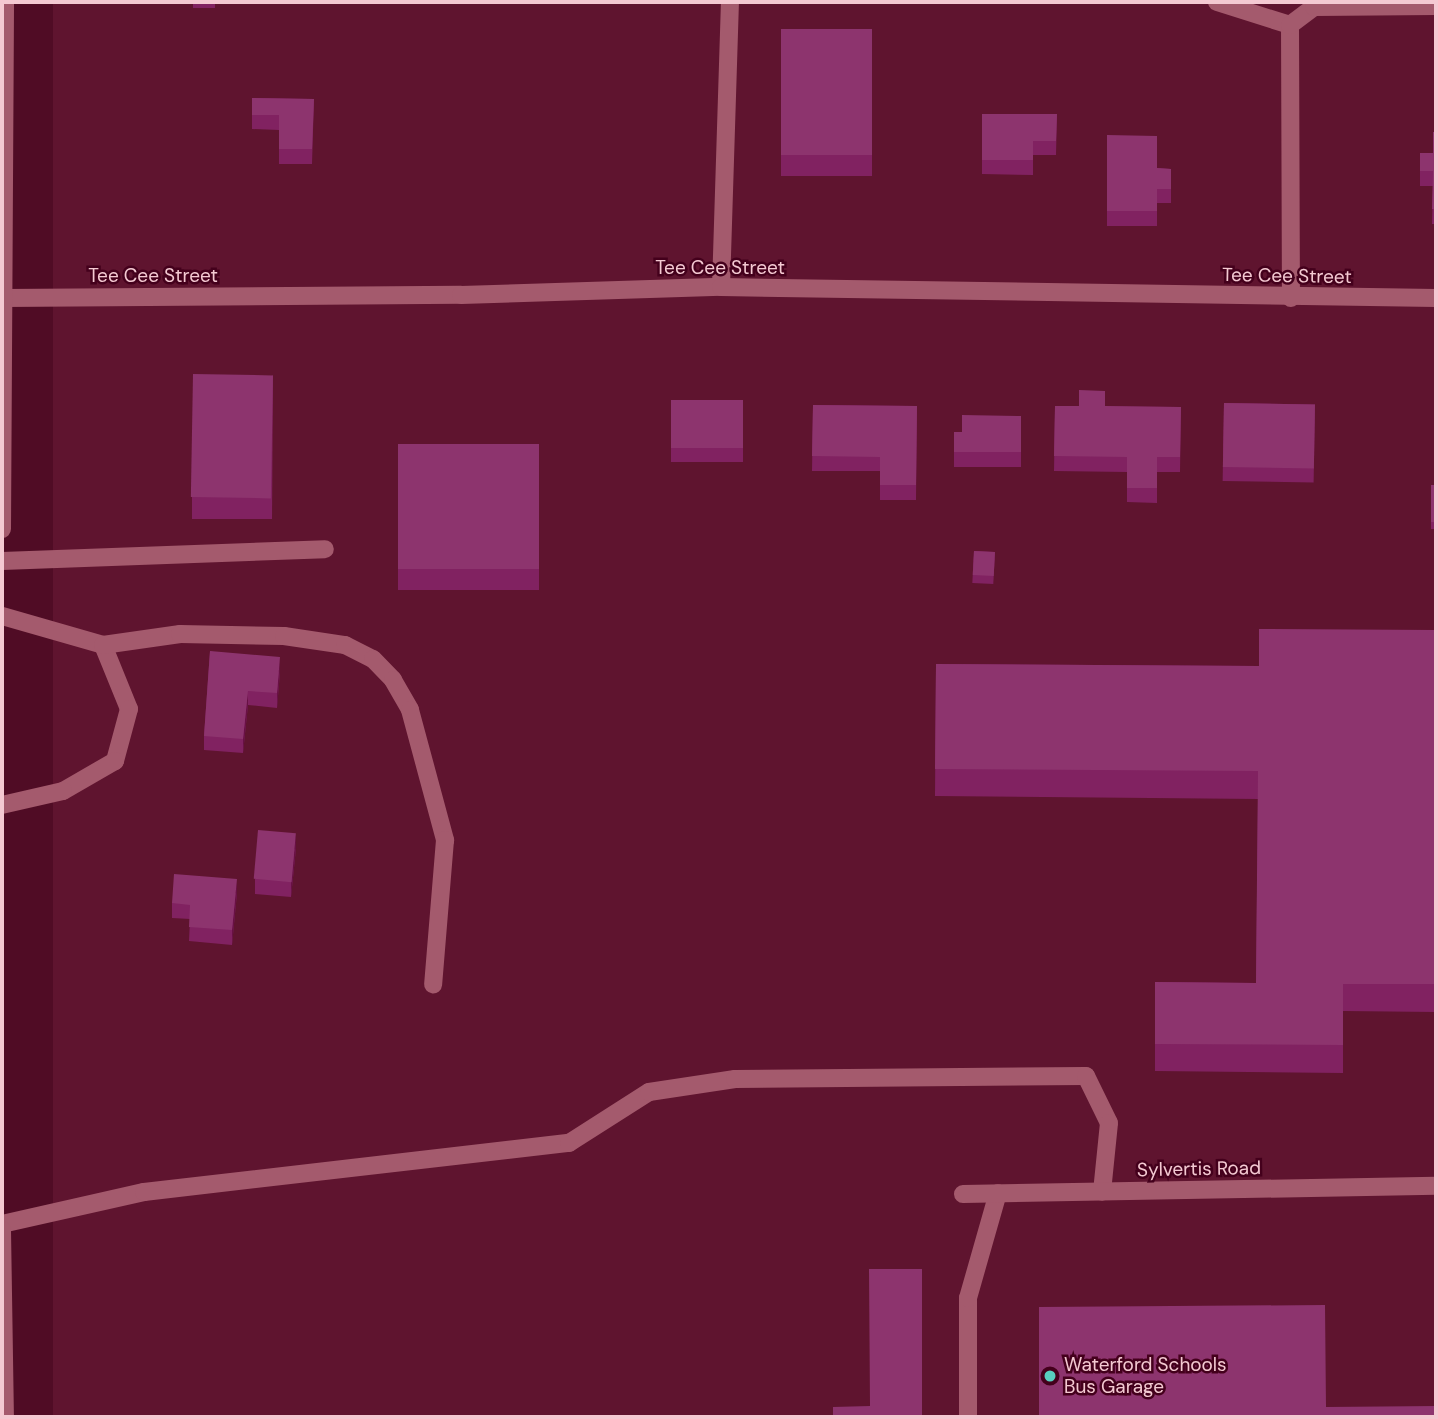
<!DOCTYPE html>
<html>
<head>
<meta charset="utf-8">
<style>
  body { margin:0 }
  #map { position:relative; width:1438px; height:1419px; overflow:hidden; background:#500c25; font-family:"DM Sans",sans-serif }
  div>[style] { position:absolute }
  .built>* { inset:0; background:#5f142f; transform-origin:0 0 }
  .lane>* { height:18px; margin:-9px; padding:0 9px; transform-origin:9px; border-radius:9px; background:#a45a6d }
  .street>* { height:18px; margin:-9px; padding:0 9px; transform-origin:9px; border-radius:9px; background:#a45a6d }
  .secondary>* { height:18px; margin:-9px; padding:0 9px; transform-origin:9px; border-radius:9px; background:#a45a6d }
  .wall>* { inset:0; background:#812261; transform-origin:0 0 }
  .shaded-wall>* { inset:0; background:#681144 }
  .building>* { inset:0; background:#8d346e; transform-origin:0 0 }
  .dots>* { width:19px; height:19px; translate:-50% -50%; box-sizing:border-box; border:4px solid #44001c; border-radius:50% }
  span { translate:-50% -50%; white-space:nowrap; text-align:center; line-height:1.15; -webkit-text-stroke:5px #44001c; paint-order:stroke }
  .street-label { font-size:19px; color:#f4c9d2 }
  .poi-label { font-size:19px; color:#f4c9d2 }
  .left { translate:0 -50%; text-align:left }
  .frame { position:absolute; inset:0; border:4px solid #f4c9d2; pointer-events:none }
</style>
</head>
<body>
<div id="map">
  <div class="built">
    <div style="left:53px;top:2px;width:1383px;height:1415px"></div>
  </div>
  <div class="lane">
    <div style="left:1217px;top:2px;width:77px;rotate:17.5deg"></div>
    <div style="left:1290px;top:25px;width:273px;rotate:89.8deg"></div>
    <div style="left:1290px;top:25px;width:30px;rotate:-37deg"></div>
    <div style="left:1314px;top:7px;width:122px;rotate:-0.5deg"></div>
    <div style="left:721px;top:287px;width:285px;rotate:-88.2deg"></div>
    <div style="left:2px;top:561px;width:323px;rotate:-2.1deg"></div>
    <div style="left:2px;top:616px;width:105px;rotate:16deg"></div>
    <div style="left:103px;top:645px;width:69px;rotate:67.9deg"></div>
    <div style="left:129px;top:709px;width:54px;rotate:105.1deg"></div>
    <div style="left:115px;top:761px;width:60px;rotate:150deg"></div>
    <div style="left:63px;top:791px;width:63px;rotate:167.1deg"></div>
    <div style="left:103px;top:645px;width:78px;rotate:-8.1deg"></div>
    <div style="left:180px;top:634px;width:104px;rotate:1.1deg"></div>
    <div style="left:284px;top:636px;width:62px;rotate:8.4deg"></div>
    <div style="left:345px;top:645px;width:31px;rotate:27deg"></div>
    <div style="left:373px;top:659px;width:29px;rotate:46deg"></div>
    <div style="left:393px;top:680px;width:34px;rotate:60deg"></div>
    <div style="left:410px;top:710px;width:135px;rotate:74.9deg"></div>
    <div style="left:445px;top:840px;width:145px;rotate:94.7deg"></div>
    <div style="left:2px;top:1224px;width:146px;rotate:-12.7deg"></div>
    <div style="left:144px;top:1192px;width:428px;rotate:-6.6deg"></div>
    <div style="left:569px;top:1143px;width:95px;rotate:-32.5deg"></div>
    <div style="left:649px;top:1092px;width:87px;rotate:-8.6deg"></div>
    <div style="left:735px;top:1079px;width:351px;rotate:-0.5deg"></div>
    <div style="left:1086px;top:1076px;width:52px;rotate:63.9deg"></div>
    <div style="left:1109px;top:1123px;width:69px;rotate:95.8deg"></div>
    <div style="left:968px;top:1417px;width:119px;rotate:-90deg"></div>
    <div style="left:968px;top:1298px;width:109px;rotate:-74.1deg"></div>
  </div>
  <div class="street">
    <div style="left:3px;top:298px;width:458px;rotate:-0.4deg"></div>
    <div style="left:461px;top:295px;width:260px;rotate:-1.8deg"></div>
    <div style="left:721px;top:287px;width:715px;rotate:0.88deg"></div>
    <div style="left:963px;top:1194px;width:473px;rotate:-1deg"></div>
  </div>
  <div class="secondary">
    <div style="left:2px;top:529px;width:527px;rotate:-89.67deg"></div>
    <div style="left:2px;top:1230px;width:187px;rotate:89.1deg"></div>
  </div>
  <div class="wall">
    <div style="left:193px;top:2px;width:22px;height:6px"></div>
    <div style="left:781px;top:29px;width:91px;height:147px"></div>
    <div style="clip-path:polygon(252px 98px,314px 99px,312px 164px,279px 164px,279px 130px,252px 129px)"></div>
    <div style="clip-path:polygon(982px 114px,1057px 114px,1056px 155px,1033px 155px,1033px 175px,982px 174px)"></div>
    <div style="clip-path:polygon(1436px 132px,1436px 224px,1432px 224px,1433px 186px,1420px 186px,1420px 153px,1433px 153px)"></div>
    <div style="clip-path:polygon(1107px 135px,1157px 168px,1171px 169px,1171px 203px,1157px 203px,1157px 226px,1107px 226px)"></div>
    <div style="clip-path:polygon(273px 375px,272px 519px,192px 519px,192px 497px)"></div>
    <div style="left:671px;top:400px;width:72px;height:62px"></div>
    <div style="left:1224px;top:403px;width:91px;height:78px;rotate:1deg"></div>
    <div style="clip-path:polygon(813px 405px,917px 406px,916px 500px,880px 500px,880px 471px,812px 471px)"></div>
    <div style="clip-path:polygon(1055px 406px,1181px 407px,1180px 472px,1157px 472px,1157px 503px,1127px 502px,1127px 472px,1054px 471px)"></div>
    <div style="clip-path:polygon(1021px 416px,1021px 467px,954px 467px,954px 432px,962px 432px)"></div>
    <div style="left:398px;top:444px;width:141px;height:146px"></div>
    <div style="left:1431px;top:485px;width:5px;height:44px"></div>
    <div style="left:974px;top:551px;width:21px;height:32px;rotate:3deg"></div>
    <div style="clip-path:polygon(1436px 630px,1436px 1012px,1343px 1011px,1343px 1073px,1155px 1071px,1155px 982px,1256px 983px,1258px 799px,935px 796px,936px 664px,1259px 666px)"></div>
    <div style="clip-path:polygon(210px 651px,280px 672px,277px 708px,248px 705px,243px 753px,204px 750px,204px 736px)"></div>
    <div style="clip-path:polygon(296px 848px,291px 897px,255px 894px,255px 879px)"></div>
    <div style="clip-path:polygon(237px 893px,232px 945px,189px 941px,190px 919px,172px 918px,172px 903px)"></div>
  </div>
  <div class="shaded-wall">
    <div style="clip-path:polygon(280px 657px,280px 672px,277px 708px,277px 693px)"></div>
    <div style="clip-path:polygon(248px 691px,248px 705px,243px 753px,243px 739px)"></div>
    <div style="clip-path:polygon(296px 833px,296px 848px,291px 897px,291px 882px)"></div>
    <div style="clip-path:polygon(237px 879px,237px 893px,232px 945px,232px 930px)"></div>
  </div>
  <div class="building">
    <div style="left:781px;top:29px;width:91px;height:126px"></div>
    <div style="clip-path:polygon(252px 98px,314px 99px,312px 149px,279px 149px,279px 115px,252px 115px)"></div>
    <div style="clip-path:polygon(982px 114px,1057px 114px,1056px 141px,1033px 141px,1033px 160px,982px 160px)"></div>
    <div style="clip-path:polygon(1433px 132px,1436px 132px,1436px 209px,1432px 209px,1433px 171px,1420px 171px,1420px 153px,1433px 153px)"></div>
    <div style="clip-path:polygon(1107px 135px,1157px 136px,1157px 168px,1171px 169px,1171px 189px,1157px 189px,1157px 211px,1107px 211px)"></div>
    <div style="left:193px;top:374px;width:80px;height:123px;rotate:1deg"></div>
    <div style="clip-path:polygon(1079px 390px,1105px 391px,1105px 406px,1181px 407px,1180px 457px,1157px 457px,1157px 488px,1127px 488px,1127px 457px,1054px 456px,1055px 406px,1079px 406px)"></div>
    <div style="left:671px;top:400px;width:72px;height:48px"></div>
    <div style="left:1224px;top:403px;width:91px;height:64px;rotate:1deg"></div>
    <div style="clip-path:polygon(813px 405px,917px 406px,916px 485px,880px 485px,880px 457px,812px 456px)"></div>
    <div style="clip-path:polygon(962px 415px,1021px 416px,1021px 452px,954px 452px,954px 432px,962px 432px)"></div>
    <div style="left:398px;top:444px;width:141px;height:125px"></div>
    <div style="left:1431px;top:485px;width:5px;height:37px"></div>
    <div style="left:974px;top:551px;width:21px;height:24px;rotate:3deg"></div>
    <div style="clip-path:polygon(1259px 629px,1436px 630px,1436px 984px,1343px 984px,1343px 1045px,1155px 1044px,1155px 982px,1256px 983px,1258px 771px,935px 769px,936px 664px,1259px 666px)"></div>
    <div style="clip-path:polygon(210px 651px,280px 657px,277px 693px,248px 691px,243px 739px,204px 736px)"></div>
    <div style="left:258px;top:830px;width:38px;height:49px;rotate:5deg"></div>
    <div style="clip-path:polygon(174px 874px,237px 879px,232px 930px,189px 927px,190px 905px,172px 903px)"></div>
    <div style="clip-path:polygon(869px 1269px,922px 1269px,922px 1417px,833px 1417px,833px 1407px,870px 1406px)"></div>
    <div style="clip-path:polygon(1325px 1305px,1326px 1407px,1436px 1406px,1436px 1417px,1039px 1417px,1039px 1307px)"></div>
  </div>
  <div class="dots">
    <div style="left:1050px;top:1376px;background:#58cebf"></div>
  </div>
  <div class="street-label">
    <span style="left:720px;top:268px">Tee Cee Street</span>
    <span style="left:153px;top:276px">Tee Cee Street</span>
    <span style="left:1287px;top:276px;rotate:1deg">Tee Cee Street</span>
    <span style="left:1199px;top:1169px;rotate:-1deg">Sylvertis Road</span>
  </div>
  <div class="poi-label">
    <span class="left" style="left:1064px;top:1376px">Waterford Schools<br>Bus Garage</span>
  </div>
  <div class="frame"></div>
</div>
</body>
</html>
